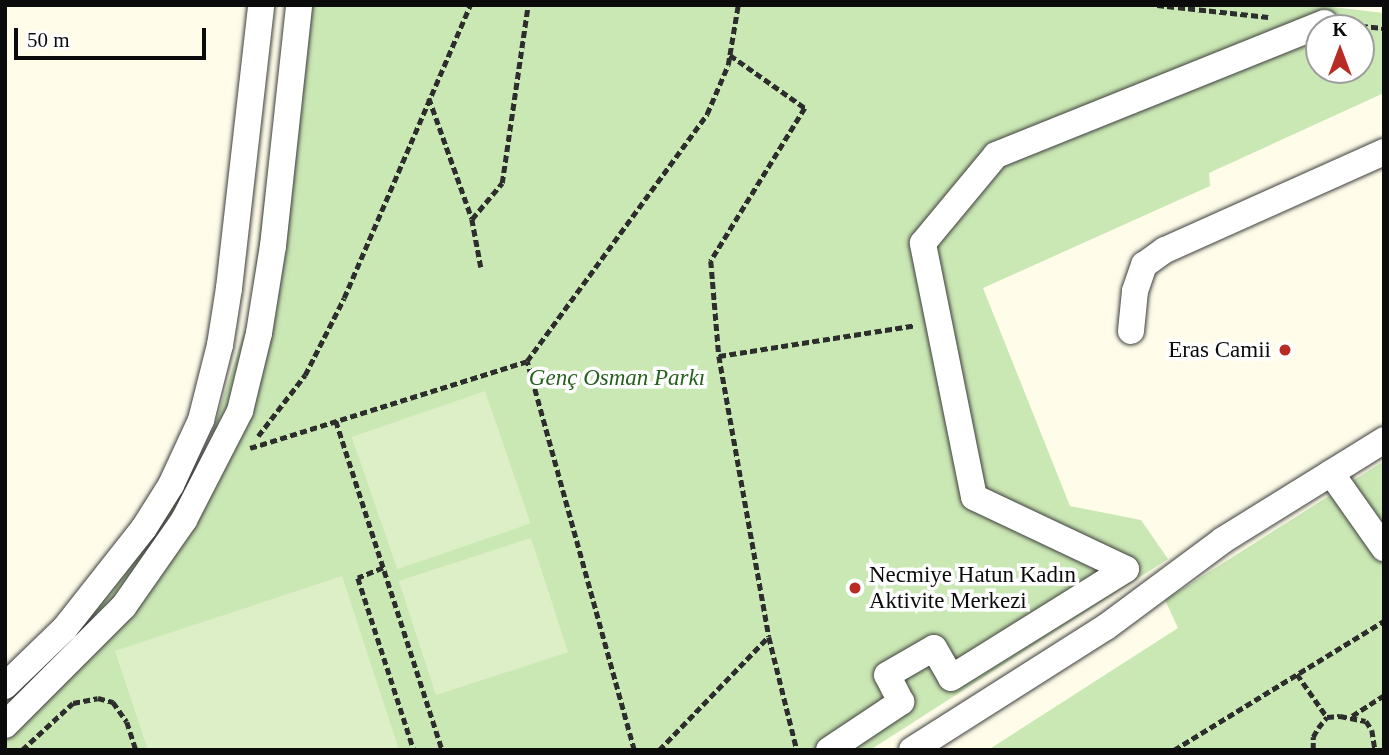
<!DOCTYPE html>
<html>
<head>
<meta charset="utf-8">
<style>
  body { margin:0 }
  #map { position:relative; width:1389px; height:755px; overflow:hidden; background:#fffde9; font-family:"Times New Roman",serif }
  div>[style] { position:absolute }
  .green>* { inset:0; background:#cae8b4 }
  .pitch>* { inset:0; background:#ddefc6; transform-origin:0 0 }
  .path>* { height:4.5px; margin-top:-2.25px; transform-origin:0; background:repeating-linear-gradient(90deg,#2d2d2d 0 7px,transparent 0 10.5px) }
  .roads { filter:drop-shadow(0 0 2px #3e3e3e) drop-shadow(0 0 2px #3e3e3e) }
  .street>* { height:26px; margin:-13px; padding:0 13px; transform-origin:13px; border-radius:13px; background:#fff }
  .dots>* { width:19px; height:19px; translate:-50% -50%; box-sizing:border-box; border:4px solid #fff; border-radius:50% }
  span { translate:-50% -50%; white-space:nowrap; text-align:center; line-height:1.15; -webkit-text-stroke:7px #fff; paint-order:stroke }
  .poi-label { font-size:23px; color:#0b0b0b }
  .right { translate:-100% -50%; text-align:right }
  .left { translate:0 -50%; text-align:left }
  .park-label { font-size:23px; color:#25611d; font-style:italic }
  .frame { position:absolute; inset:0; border:7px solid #0b0b0b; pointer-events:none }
  .north { position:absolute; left:1305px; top:14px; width:70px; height:70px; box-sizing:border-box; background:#fff; border:2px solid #9d9d9d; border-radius:50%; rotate:0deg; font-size:19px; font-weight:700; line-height:28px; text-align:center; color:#0b0b0b }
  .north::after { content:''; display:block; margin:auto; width:24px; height:32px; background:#b92c25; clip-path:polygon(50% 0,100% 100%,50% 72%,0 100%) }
  .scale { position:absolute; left:14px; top:28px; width:192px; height:32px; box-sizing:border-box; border:4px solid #0b0b0b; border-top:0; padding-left:9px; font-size:21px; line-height:24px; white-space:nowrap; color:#0b0b0b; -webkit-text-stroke:5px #fff; paint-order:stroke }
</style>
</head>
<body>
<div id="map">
  <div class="green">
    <div style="clip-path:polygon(evenodd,289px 5px,1315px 5px,1384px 13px,1384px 93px,1209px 173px,1210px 186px,983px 288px,1070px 506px,1141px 520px,1168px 559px,870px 750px,5px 750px,5px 704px,92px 612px,166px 518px,209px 442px,249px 317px,289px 5px,1319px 28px,1361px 28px,1361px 70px,1319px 70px,1319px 28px)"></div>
    <div style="clip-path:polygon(1384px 461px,1384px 750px,988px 750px,1178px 628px,1165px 600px)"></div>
  </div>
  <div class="pitch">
    <div style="left:485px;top:391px;width:140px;height:141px;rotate:71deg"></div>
    <div style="left:531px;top:538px;width:120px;height:139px;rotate:72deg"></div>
    <div style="clip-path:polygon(342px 576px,399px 750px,148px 750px,115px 651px)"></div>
  </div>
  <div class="path">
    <div style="left:1157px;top:5px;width:112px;rotate:6.2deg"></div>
    <div style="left:1350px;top:25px;width:34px;rotate:5deg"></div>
    <div style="left:730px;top:55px;width:92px;rotate:35.2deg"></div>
    <div style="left:805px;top:108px;width:180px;rotate:121.6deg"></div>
    <div style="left:711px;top:261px;width:95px;rotate:85.2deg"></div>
    <div style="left:719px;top:356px;width:285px;rotate:79.9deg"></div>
    <div style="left:769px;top:637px;width:116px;rotate:76.1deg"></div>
    <div style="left:429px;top:98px;width:128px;rotate:70.4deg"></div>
    <div style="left:472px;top:219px;width:49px;rotate:79.4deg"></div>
    <div style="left:472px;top:219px;width:47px;rotate:-50.2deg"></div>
    <div style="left:502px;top:183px;width:180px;rotate:-81.7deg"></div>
    <div style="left:719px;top:356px;width:199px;rotate:-8.9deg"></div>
    <div style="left:336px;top:421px;width:346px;rotate:72.1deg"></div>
    <div style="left:258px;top:436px;width:77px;rotate:-52.4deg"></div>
    <div style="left:305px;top:375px;width:86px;rotate:-63.1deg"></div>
    <div style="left:344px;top:298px;width:319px;rotate:-66.7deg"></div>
    <div style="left:250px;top:448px;width:290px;rotate:-17.4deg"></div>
    <div style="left:383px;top:568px;width:27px;rotate:158deg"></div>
    <div style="left:358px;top:578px;width:181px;rotate:72deg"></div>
    <div style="left:1297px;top:674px;width:52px;rotate:55.1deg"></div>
    <div style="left:1352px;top:716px;width:38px;rotate:-33deg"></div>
    <div style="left:22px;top:750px;width:69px;rotate:-42.7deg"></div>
    <div style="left:73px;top:703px;width:25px;rotate:-11deg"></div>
    <div style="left:98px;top:698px;width:16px;rotate:15deg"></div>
    <div style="left:113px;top:702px;width:24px;rotate:55deg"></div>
    <div style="left:127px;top:722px;width:29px;rotate:72deg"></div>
    <div style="left:634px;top:750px;width:403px;rotate:-105.4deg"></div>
    <div style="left:527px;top:361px;width:306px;rotate:-53.9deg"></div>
    <div style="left:707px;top:114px;width:53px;rotate:-66.8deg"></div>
    <div style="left:728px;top:65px;width:61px;rotate:-80.5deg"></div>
    <div style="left:659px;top:750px;width:157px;rotate:-46deg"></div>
    <div style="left:1174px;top:750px;width:246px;rotate:-31.6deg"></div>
    <div style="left:1313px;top:750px;width:13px;rotate:-90deg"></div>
    <div style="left:1313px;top:737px;width:10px;rotate:-61deg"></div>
    <div style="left:1318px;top:728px;width:14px;rotate:-51deg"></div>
    <div style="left:1327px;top:717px;width:13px;rotate:-4deg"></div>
    <div style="left:1340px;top:716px;width:26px;rotate:11deg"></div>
    <div style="left:1366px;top:721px;width:11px;rotate:56deg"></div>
    <div style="left:1372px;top:730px;width:20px;rotate:81deg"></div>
  </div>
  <div class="roads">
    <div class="street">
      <div style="left:1131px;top:331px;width:40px;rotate:-84.3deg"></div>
      <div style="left:1135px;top:291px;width:28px;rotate:-71deg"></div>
      <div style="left:1144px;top:265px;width:26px;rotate:-36deg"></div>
      <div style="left:1165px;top:250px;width:240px;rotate:-24.1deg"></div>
      <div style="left:1331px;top:473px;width:92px;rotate:54.8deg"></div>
      <div style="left:5px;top:686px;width:83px;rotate:-44deg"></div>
      <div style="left:65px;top:628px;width:127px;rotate:-51.7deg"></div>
      <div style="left:144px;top:528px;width:51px;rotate:-57.9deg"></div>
      <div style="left:171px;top:485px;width:72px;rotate:-65.2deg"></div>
      <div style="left:201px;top:420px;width:77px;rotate:-75.8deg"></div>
      <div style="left:220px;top:345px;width:58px;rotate:-81deg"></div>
      <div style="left:229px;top:288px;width:285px;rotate:-83.5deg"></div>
      <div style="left:5px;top:725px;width:168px;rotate:-45deg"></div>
      <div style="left:124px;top:606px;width:105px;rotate:-55.1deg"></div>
      <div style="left:184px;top:520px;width:123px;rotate:-62.8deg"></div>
      <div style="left:240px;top:411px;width:80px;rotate:-76.3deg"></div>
      <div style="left:259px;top:333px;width:88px;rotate:-80.9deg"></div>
      <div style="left:273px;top:246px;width:242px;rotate:-83.8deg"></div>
      <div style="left:829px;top:750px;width:87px;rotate:-33.7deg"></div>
      <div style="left:901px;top:702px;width:30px;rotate:-117deg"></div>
      <div style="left:887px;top:675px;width:54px;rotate:-29.9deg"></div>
      <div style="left:934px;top:648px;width:34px;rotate:60deg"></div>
      <div style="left:951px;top:678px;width:206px;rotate:-31.9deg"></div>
      <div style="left:1126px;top:569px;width:168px;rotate:-154.7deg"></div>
      <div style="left:974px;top:497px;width:259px;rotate:-101.4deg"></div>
      <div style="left:923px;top:243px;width:114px;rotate:-50.3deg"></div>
      <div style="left:996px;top:155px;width:354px;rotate:-21.9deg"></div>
      <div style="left:912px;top:750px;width:230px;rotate:-32.4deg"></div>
      <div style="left:1106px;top:627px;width:146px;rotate:-36.6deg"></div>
      <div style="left:1223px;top:540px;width:190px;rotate:-31.8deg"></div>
    </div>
  </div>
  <div class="dots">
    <div style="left:1285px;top:350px;background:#b92c25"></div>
    <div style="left:855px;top:588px;background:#b92c25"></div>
  </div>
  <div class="poi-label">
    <span class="right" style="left:1271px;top:350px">Eras Camii</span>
    <span class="left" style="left:869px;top:588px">Necmiye Hatun Kadın<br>Aktivite Merkezi</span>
  </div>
  <div class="park-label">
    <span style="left:617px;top:378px">Genç Osman Parkı</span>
  </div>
  <div class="frame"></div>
  <div class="north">K</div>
  <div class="scale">50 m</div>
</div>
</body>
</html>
